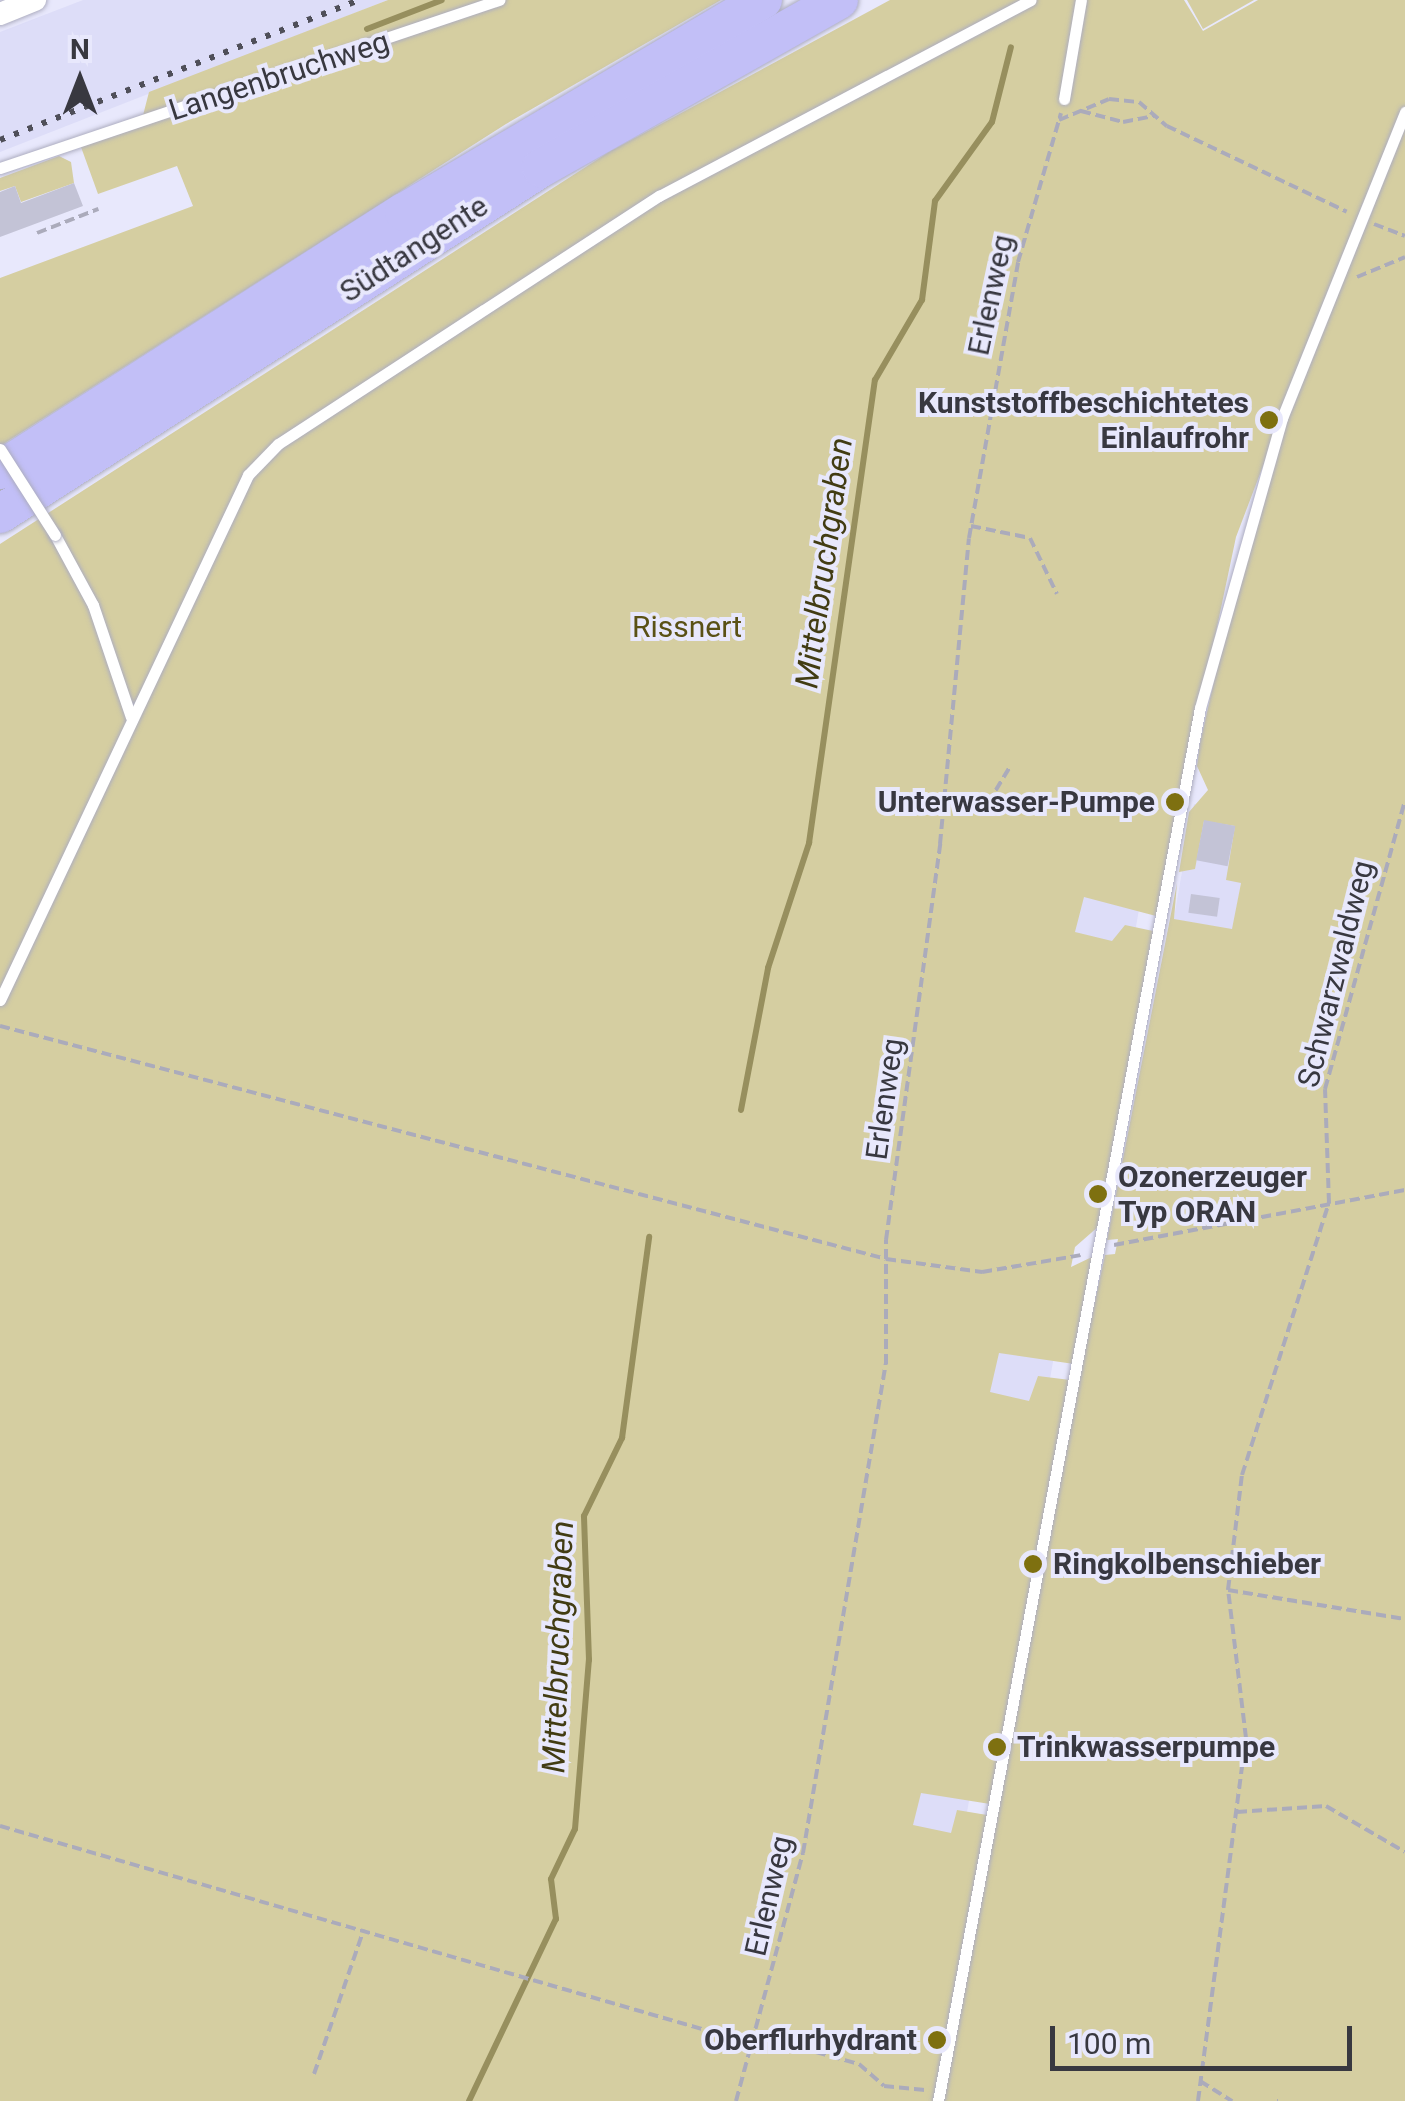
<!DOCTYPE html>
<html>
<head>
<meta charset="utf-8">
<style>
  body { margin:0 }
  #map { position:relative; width:1405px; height:2101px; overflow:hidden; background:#e8e8fc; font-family:Roboto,sans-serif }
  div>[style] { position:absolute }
  .built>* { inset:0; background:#ddddf8; transform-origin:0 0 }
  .green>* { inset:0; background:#d5cea1 }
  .stream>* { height:6px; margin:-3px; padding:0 3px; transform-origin:3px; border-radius:3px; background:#978f5e }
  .building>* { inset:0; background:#c3c3d6; transform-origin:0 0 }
  .path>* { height:4px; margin-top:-2px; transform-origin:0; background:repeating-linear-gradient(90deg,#ababbb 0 10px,transparent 0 15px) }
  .roads { filter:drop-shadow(0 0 2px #adadc0) drop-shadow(0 0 2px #adadc0) }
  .service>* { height:11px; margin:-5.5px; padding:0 5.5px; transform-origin:5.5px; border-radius:5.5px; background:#fff }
  .minor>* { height:22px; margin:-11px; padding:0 11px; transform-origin:11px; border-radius:11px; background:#fff }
  .trunk>* { height:38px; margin:-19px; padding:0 19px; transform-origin:19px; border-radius:19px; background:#c2bff7 }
  .rail>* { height:6px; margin-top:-3px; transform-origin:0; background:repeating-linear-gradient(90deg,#4f4f59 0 5px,transparent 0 15px) }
  .bridges { filter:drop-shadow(0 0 2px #adadc0) drop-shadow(0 0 2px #adadc0) }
  .service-bridge>* { height:11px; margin:-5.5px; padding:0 5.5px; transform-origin:5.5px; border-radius:5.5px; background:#fff }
  .dots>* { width:28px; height:28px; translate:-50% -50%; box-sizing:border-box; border:5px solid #e8e8fc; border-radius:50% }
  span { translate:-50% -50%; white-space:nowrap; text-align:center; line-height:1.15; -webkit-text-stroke:8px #e8e8fc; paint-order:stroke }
  .street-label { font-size:30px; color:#383840 }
  .poi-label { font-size:30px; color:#383840; font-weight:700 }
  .right { translate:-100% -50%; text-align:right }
  .left { translate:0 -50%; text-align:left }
  .park-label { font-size:30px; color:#5a5115 }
  .water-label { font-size:32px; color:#423c13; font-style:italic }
  .north { position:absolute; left:30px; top:30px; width:100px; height:100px; -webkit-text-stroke:8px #e8e8fc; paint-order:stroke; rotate:0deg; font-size:28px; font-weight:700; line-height:40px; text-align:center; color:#383840 }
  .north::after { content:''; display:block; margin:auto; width:35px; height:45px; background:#383840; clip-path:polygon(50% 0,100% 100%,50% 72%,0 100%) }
  .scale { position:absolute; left:1050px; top:2026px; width:302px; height:45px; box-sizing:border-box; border:5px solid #383840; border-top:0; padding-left:12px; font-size:30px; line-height:35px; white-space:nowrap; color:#383840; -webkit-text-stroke:8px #e8e8fc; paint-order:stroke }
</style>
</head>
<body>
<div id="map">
  <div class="built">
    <div style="clip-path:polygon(83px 0,388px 0,0 152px,0 32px)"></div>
    <div style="left:1194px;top:804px;width:60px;height:117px;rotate:10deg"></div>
    <div style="left:1062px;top:874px;width:82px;height:76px;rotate:10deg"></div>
    <div style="left:975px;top:1332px;width:82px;height:76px;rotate:10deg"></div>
    <div style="left:891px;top:1771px;width:82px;height:76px;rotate:10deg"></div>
  </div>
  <div class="green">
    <div style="clip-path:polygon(388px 0,721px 0,506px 124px,0 446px,0 278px,193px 206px,177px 166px,98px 194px,81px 147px,140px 127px,149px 92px)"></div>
    <div style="clip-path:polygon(890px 0,1184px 0,1203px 31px,1258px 0,1405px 0,1405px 2101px,943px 2101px,1090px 1324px,1105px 1255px,1115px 1254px,1118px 1239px,1107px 1240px,1177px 883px,1174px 919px,1232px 929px,1241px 883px,1226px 880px,1235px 826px,1204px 821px,1195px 869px,1179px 872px,1189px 812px,1208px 790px,1197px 766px,1200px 743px,1242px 558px,1291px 405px,1373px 209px,1363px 203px,1236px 537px,1156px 916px,1084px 897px,1075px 932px,1112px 941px,1125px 925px,1153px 931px,1099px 1226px,1075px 1247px,1071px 1267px,1094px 1256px,1074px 1364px,999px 1353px,990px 1392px,1029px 1401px,1038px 1376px,1070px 1380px,990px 1804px,921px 1793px,913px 1825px,951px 1833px,957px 1810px,987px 1815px,933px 2101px,0 2101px,0 544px,609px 152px)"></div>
    <div style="clip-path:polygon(1187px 0,1254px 0,1203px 29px)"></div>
    <div style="clip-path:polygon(59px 156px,71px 162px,74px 183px,21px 202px,15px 186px,0 191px,0 178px)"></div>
  </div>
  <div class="stream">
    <div style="left:367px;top:29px;width:80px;rotate:-21.1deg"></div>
    <div style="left:741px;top:1110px;width:145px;rotate:-79.2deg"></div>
    <div style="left:768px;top:968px;width:132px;rotate:-71.8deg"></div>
    <div style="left:809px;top:843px;width:468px;rotate:-81.9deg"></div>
    <div style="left:875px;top:380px;width:93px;rotate:-59.6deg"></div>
    <div style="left:922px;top:300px;width:100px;rotate:-82.5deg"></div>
    <div style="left:935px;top:201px;width:97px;rotate:-54.2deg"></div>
    <div style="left:992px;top:122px;width:77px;rotate:-75.8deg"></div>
    <div style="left:469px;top:2101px;width:202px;rotate:-64.5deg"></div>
    <div style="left:556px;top:1919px;width:40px;rotate:-97.1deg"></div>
    <div style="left:551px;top:1879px;width:55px;rotate:-64.4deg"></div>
    <div style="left:575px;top:1829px;width:170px;rotate:-85.3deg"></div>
    <div style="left:589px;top:1660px;width:144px;rotate:-92deg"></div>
    <div style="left:584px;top:1516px;width:87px;rotate:-64deg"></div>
    <div style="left:622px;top:1438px;width:203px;rotate:-82.3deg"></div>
  </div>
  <div class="building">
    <div style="clip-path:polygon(74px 183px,83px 206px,0 237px,0 192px,15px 186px,21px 203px)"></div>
    <div style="left:1204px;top:820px;width:32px;height:41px;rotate:11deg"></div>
    <div style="left:1191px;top:894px;width:29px;height:19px;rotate:8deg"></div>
  </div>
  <div class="path">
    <div style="left:1081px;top:111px;width:43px;rotate:14.7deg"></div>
    <div style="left:1123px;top:122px;width:32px;rotate:-11deg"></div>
    <div style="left:1059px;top:120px;width:54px;rotate:-22.8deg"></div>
    <div style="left:1109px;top:99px;width:30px;rotate:6deg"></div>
    <div style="left:1139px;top:102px;width:37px;rotate:41deg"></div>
    <div style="left:1167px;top:126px;width:199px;rotate:25.5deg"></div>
    <div style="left:1374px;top:224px;width:33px;rotate:21deg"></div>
    <div style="left:37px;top:233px;width:66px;rotate:-21.5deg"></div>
    <div style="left:1357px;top:277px;width:52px;rotate:-22.6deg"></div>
    <div style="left:971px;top:526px;width:60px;rotate:11.5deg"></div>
    <div style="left:1030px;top:538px;width:62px;rotate:64.3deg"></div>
    <div style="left:944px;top:803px;width:44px"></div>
    <div style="left:988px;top:803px;width:44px;rotate:-58.8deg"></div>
    <div style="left:0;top:1026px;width:916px;rotate:14.73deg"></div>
    <div style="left:886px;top:1259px;width:97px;rotate:7.7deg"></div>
    <div style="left:982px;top:1272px;width:100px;rotate:-9.7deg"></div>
    <div style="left:1114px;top:1245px;width:296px;rotate:-10.7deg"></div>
    <div style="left:1228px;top:1590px;width:179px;rotate:9.3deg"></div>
    <div style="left:1237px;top:1812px;width:89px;rotate:-3.9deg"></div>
    <div style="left:1326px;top:1806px;width:91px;rotate:30.2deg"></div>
    <div style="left:0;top:1826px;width:785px;rotate:16.13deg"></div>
    <div style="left:758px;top:2036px;width:105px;rotate:15.5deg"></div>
    <div style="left:859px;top:2064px;width:33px;rotate:41deg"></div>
    <div style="left:884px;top:2086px;width:41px;rotate:5.6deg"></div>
    <div style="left:314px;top:2074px;width:153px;rotate:-71deg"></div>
    <div style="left:1200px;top:2081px;width:38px;rotate:32deg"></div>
    <div style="left:736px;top:2101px;width:257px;rotate:-74.9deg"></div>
    <div style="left:803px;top:1853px;width:496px;rotate:-80.4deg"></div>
    <div style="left:886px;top:1364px;width:124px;rotate:-90deg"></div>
    <div style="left:886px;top:1240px;width:400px;rotate:-82.2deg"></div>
    <div style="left:940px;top:844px;width:307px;rotate:-84.6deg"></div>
    <div style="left:969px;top:538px;width:280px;rotate:-79.9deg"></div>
    <div style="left:1018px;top:262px;width:155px;rotate:-73.9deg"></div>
    <div style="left:1198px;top:2101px;width:366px;rotate:-82.5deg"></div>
    <div style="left:1246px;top:1738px;width:149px;rotate:-96.9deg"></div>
    <div style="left:1228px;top:1590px;width:116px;rotate:-83.1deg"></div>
    <div style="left:1242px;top:1475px;width:286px;rotate:-72.3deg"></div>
    <div style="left:1329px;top:1203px;width:114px;rotate:-92deg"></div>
    <div style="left:1325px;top:1089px;width:299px;rotate:-74.5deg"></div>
    <div style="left:1277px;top:2101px;width:1px"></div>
  </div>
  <div class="roads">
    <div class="service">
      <div style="left:1064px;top:99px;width:100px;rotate:-80.3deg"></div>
      <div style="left:0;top:168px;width:527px;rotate:-18.61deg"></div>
      <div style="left:55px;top:535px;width:80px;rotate:61.5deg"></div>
      <div style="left:93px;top:605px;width:118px;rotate:71.3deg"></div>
      <div style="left:0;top:1000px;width:581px;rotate:-64.71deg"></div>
      <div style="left:248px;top:475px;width:43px;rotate:-45.9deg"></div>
      <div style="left:278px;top:444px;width:455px;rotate:-33.1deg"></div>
      <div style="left:659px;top:196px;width:420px;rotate:-27.8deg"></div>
      <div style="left:938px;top:2101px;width:1417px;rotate:-79.35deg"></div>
      <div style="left:1200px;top:708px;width:301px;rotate:-74.2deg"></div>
      <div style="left:1282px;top:418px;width:330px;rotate:-68.1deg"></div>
    </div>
    <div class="minor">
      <div style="left:0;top:14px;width:38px;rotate:-22deg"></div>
    </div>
    <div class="trunk">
      <div style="left:0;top:470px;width:479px;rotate:-32.6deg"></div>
      <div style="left:404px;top:212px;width:417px;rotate:-30.6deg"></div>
      <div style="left:0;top:514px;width:642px;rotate:-32.6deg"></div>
      <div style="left:541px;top:168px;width:342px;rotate:-29.4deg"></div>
    </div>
  </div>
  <div class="rail">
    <div style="left:0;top:140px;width:385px;rotate:-21.3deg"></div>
  </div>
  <div class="bridges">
    <div class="service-bridge">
      <div style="left:0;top:449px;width:102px;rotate:57.4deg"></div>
    </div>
  </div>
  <div class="dots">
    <div style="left:1269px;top:420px;background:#7e7010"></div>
    <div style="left:1175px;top:802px;background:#7e7010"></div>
    <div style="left:1098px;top:1194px;background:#7e7010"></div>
    <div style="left:1033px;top:1564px;background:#7e7010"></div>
    <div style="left:997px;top:1747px;background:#7e7010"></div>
    <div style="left:937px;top:2040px;background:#7e7010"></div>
  </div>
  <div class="street-label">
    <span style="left:279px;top:76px;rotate:-18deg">Langenbruchweg</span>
    <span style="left:414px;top:249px;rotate:-33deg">Südtangente</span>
    <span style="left:991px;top:295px;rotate:-78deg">Erlenweg</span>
    <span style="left:1336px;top:974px;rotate:-76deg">Schwarzwaldweg</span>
    <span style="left:885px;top:1099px;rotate:-82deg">Erlenweg</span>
    <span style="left:769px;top:1896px;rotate:-77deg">Erlenweg</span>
  </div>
  <div class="poi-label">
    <span class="right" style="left:1249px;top:420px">Kunststoffbeschichtetes<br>Einlaufrohr</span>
    <span class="right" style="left:1155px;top:802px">Unterwasser-Pumpe</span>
    <span class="left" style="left:1118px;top:1194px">Ozonerzeuger<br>Typ ORAN</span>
    <span class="left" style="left:1053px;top:1564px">Ringkolbenschieber</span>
    <span class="left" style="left:1017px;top:1747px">Trinkwasserpumpe</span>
    <span class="right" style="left:917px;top:2040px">Oberflurhydrant</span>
  </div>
  <div class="park-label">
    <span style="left:687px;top:627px">Rissnert</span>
  </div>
  <div class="water-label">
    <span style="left:824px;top:563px;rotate:-82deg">Mittelbruchgraben</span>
    <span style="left:558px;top:1647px;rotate:-88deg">Mittelbruchgraben</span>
  </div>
  <div class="north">N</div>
  <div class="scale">100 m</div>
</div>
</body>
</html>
